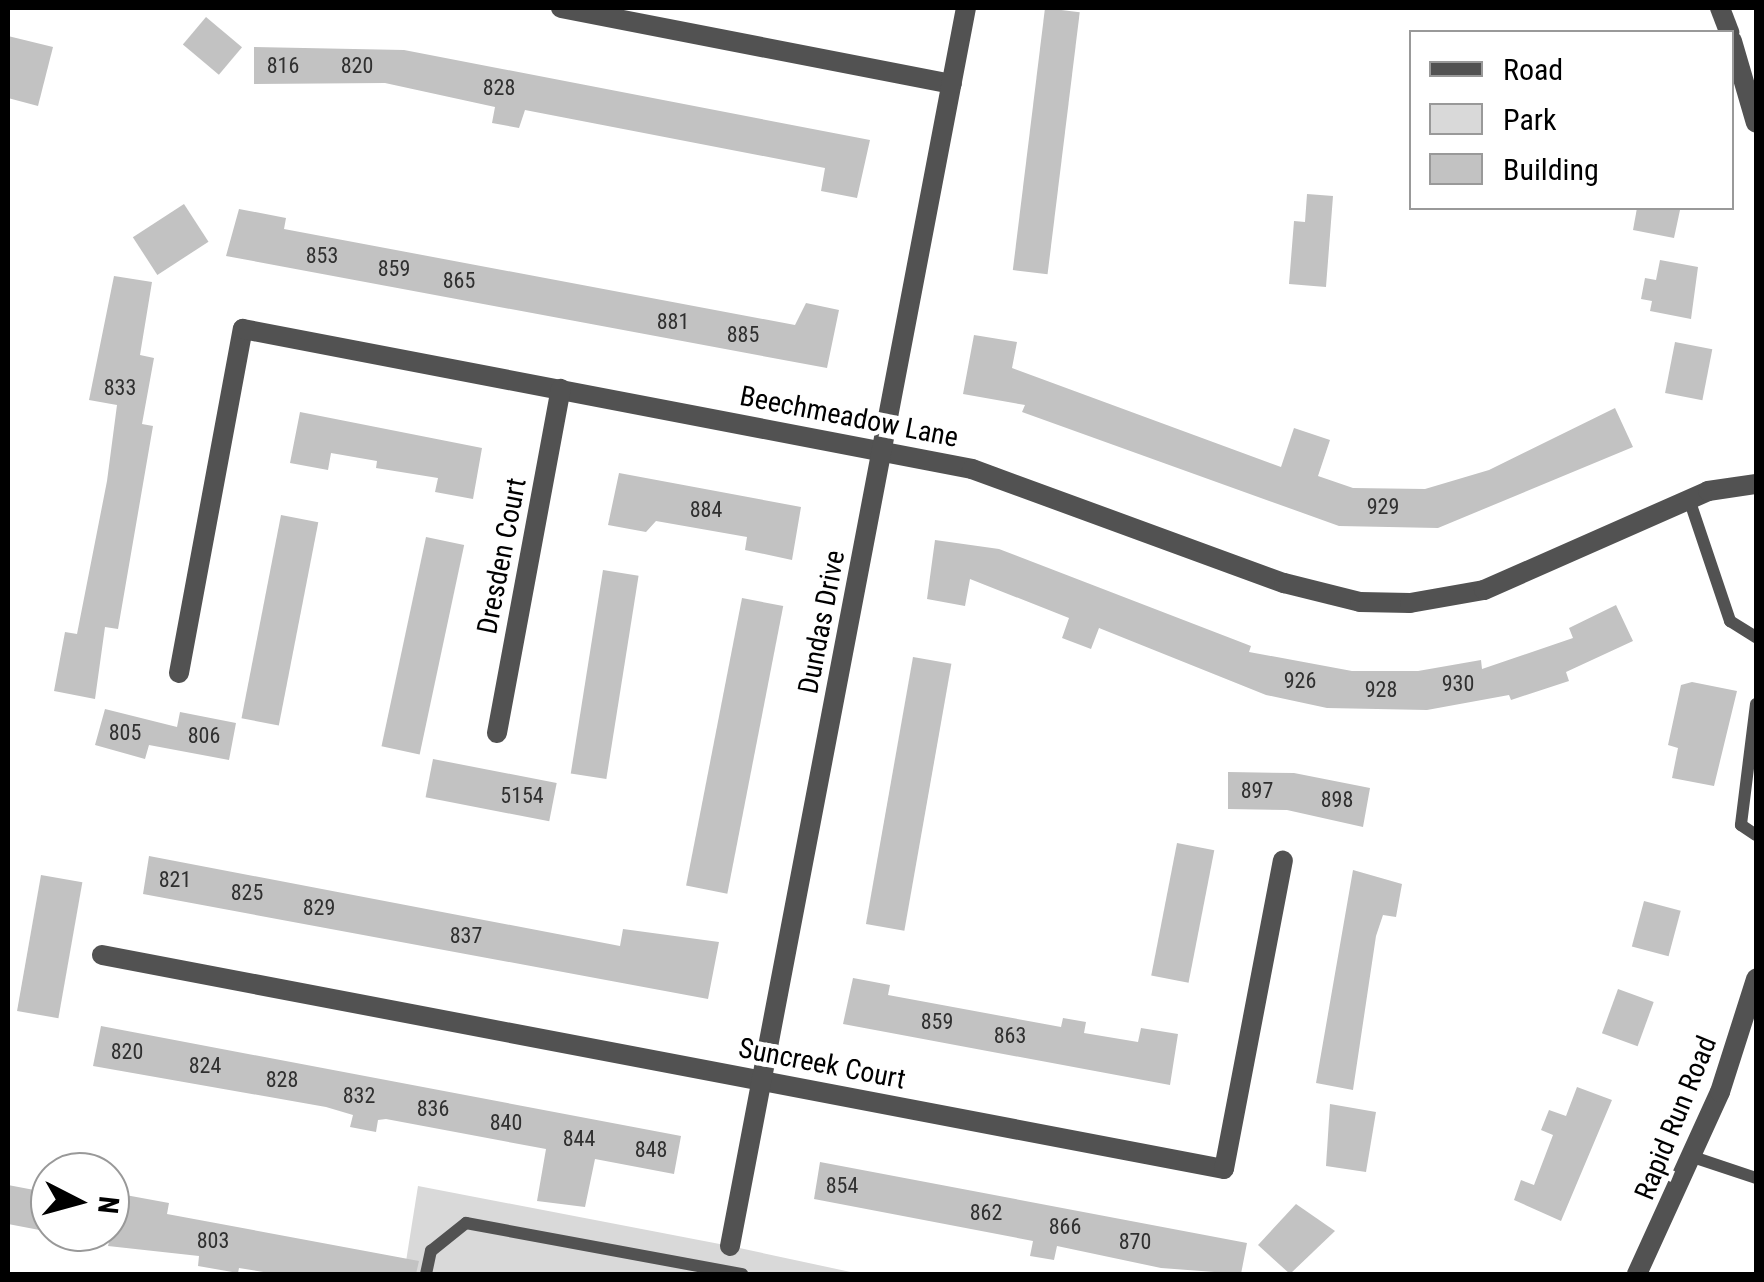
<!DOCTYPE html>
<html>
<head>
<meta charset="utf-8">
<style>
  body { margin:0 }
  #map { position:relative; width:1764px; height:1282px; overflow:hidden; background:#fff; font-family:"Roboto Condensed",sans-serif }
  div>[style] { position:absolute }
  .green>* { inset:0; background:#d9d9d9 }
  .building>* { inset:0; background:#c2c2c2; transform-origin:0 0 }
  .service>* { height:12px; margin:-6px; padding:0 6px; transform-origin:6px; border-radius:6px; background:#525252 }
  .minor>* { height:20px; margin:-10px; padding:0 10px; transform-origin:10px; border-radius:10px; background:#525252 }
  .tertiary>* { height:20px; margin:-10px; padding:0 10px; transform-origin:10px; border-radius:10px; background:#525252 }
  span { translate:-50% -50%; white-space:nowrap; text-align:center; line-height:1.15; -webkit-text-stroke:9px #fff; paint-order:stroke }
  .number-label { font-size:22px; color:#303030 }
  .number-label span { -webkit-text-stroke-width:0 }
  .street-label { font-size:28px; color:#000 }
  .frame { position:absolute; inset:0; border:10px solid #000; pointer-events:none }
  .legend { position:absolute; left:1409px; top:30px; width:325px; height:180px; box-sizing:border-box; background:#fff; border:2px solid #999; margin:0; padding:12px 18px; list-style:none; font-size:30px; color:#000 }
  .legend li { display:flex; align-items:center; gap:20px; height:50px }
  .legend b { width:50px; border:2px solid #999 }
  .north { position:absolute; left:30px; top:1152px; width:100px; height:100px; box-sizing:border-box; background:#fff; border:2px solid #999; border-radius:50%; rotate:96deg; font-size:28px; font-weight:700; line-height:40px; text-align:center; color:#000 }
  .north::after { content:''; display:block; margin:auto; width:35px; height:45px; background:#000; clip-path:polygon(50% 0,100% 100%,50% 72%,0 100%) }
</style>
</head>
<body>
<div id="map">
  <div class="green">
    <div style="clip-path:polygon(418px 1186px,730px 1246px,860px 1274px,404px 1274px)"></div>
  </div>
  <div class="building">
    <div style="left:1045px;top:8px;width:35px;height:264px;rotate:7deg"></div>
    <div style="left:206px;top:17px;width:47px;height:36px;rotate:40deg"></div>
    <div style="clip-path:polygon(8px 36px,53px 47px,38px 106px,8px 98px)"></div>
    <div style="clip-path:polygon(254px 47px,404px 50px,870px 140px,857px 198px,821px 191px,825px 168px,525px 110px,519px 128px,492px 123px,495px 107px,385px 83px,254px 84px)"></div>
    <div style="clip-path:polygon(1307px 194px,1333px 196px,1326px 287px,1289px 284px,1294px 221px,1305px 222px)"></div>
    <div style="left:184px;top:204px;width:45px;height:61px;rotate:57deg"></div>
    <div style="clip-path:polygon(1637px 208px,1680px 210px,1674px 238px,1633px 230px)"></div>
    <div style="clip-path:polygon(239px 209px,286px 218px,284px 229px,795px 325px,806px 303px,839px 310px,827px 368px,226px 256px)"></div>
    <div style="clip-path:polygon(1660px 260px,1698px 267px,1691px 319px,1650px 311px,1652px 301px,1641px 299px,1645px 278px,1656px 280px)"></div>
    <div style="clip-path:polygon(114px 276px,152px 282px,140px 355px,154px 358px,142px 424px,153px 426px,118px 629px,105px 627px,95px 699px,54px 691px,65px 632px,77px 634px,107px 481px,117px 405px,89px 400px)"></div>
    <div style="clip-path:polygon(974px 335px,1017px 342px,1012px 368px,1281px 467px,1294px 428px,1330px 440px,1318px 476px,1353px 488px,1425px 489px,1489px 470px,1615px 408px,1633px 447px,1438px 528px,1339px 526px,1022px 412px,1025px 405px,963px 394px)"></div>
    <div style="left:1675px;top:342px;width:38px;height:52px;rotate:11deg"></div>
    <div style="clip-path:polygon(300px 412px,482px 448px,473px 499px,435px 492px,438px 478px,376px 468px,377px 461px,331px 453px,328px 470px,290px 463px)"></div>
    <div style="clip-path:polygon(619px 473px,801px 507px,792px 560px,745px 550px,747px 537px,656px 521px,646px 532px,608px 525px)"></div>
    <div style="left:281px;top:515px;width:38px;height:207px;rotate:11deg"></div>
    <div style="left:426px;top:537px;width:39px;height:214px;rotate:12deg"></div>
    <div style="clip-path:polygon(935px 540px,999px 549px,1251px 646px,1249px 652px,1352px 671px,1418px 671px,1481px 660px,1482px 669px,1573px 638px,1569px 628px,1616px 605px,1633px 641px,1566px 672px,1569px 681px,1511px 700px,1509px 695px,1427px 710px,1327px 708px,1266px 695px,1099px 628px,1091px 649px,1062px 638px,1069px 618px,970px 579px,965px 606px,927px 599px)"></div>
    <div style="left:603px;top:570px;width:36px;height:206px;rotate:9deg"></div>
    <div style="left:742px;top:598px;width:42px;height:293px;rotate:11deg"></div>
    <div style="left:913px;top:657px;width:39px;height:271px;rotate:10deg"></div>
    <div style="clip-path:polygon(1692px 682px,1737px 691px,1714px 786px,1672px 778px,1678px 748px,1668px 745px,1681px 685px)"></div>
    <div style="clip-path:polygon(105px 709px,177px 727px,180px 712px,236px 723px,229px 760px,149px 745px,145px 759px,95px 745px)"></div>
    <div style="left:433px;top:759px;width:126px;height:39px;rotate:11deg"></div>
    <div style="clip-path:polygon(1228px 772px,1294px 773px,1370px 788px,1363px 827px,1287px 810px,1228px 809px)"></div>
    <div style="left:1177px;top:843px;width:38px;height:135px;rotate:11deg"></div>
    <div style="clip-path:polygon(149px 856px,620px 946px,623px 929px,719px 942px,708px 999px,143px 894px)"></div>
    <div style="clip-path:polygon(1353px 870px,1402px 884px,1396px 917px,1383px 915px,1376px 936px,1353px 1090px,1316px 1083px)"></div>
    <div style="left:41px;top:875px;width:42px;height:138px;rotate:10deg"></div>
    <div style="left:1644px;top:901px;width:38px;height:47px;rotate:15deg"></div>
    <div style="clip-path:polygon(853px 978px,890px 985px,888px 995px,1061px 1027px,1063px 1018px,1086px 1022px,1084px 1033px,1138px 1042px,1141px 1028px,1178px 1034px,1170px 1085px,843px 1024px)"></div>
    <div style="left:1618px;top:989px;width:38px;height:47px;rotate:20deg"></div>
    <div style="clip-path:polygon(101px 1026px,681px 1136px,674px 1174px,595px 1159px,585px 1207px,537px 1201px,546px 1149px,386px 1119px,378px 1120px,376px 1132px,350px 1127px,353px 1115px,326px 1107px,93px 1066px)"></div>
    <div style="clip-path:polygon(1577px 1087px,1612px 1100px,1561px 1221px,1514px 1200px,1521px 1180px,1534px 1185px,1553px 1135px,1541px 1130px,1549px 1110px,1566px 1116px)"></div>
    <div style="clip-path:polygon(1330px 1104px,1376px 1112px,1366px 1172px,1326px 1166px)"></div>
    <div style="clip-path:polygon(820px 1162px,1247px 1243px,1241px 1274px,1161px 1268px,1057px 1246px,1054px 1260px,1030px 1256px,1033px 1241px,814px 1199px)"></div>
    <div style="clip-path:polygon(8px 1185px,50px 1193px,50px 1232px,8px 1224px)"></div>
    <div style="clip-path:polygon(120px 1194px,169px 1203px,167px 1214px,419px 1261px,416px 1274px,276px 1274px,239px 1268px,238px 1273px,198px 1266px,199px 1256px,108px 1246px)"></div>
    <div style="clip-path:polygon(1296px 1204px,1335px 1231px,1290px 1274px,1258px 1245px)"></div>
  </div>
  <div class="service">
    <div style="left:1689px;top:499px;width:129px;rotate:71.4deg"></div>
    <div style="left:1730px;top:621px;width:31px;rotate:32deg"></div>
    <div style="left:1756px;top:704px;width:122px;rotate:97.1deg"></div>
    <div style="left:1741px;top:825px;width:18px;rotate:34deg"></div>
    <div style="left:1693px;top:1157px;width:66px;rotate:18.4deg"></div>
    <div style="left:426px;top:1274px;width:24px;rotate:-78deg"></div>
    <div style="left:431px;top:1251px;width:45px;rotate:-38.7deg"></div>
    <div style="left:466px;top:1223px;width:281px;rotate:10.5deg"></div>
  </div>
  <div class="minor">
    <div style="left:561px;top:8px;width:398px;rotate:11deg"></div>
    <div style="left:179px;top:673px;width:350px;rotate:-79.5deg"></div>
    <div style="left:243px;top:329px;width:742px;rotate:10.87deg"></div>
    <div style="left:972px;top:469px;width:332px;rotate:20.1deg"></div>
    <div style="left:1284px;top:583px;width:78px;rotate:14deg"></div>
    <div style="left:1360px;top:602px;width:50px;rotate:1.1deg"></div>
    <div style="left:1410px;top:603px;width:75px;rotate:-10deg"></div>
    <div style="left:1484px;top:590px;width:245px;rotate:-23.8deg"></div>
    <div style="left:1708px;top:491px;width:49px;rotate:-8.3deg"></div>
    <div style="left:497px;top:733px;width:350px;rotate:-79.5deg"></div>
    <div style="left:102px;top:955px;width:1142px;rotate:10.8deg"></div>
    <div style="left:1224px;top:1169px;width:314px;rotate:-79.2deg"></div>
    <div style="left:730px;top:1246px;width:1260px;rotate:-79.21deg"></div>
  </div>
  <div class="tertiary">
    <div style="left:1720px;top:8px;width:26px;rotate:69deg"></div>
    <div style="left:1732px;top:41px;width:85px;rotate:73.7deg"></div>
    <div style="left:1637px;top:1274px;width:200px;rotate:-65.5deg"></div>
    <div style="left:1720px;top:1092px;width:119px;rotate:-72.3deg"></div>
  </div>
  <div class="number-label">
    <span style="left:283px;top:66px">816</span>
    <span style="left:357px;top:66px">820</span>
    <span style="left:499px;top:88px">828</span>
    <span style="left:322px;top:256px">853</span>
    <span style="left:394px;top:269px">859</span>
    <span style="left:459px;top:281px">865</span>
    <span style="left:673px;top:322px">881</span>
    <span style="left:743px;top:335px">885</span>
    <span style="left:120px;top:388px">833</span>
    <span style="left:1383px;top:507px">929</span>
    <span style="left:706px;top:510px">884</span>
    <span style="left:1300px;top:681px">926</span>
    <span style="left:1458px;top:684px">930</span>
    <span style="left:1381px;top:690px">928</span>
    <span style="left:125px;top:733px">805</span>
    <span style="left:204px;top:736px">806</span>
    <span style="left:1257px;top:791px">897</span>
    <span style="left:522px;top:796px">5154</span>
    <span style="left:1337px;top:800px">898</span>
    <span style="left:175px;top:880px">821</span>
    <span style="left:247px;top:893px">825</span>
    <span style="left:319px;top:908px">829</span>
    <span style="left:466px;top:936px">837</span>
    <span style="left:937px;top:1022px">859</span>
    <span style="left:1010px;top:1036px">863</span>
    <span style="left:127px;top:1052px">820</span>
    <span style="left:205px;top:1066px">824</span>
    <span style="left:282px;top:1080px">828</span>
    <span style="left:359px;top:1096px">832</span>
    <span style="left:433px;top:1109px">836</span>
    <span style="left:506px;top:1123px">840</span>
    <span style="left:579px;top:1139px">844</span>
    <span style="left:651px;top:1150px">848</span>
    <span style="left:842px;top:1186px">854</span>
    <span style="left:986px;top:1213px">862</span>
    <span style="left:1065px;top:1227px">866</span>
    <span style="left:213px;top:1241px">803</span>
    <span style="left:1135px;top:1242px">870</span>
  </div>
  <div class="street-label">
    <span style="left:849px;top:417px;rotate:11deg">Beechmeadow Lane</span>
    <span style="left:502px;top:556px;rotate:-79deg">Dresden Court</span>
    <span style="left:822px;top:622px;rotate:-79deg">Dundas Drive</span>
    <span style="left:822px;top:1064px;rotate:11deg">Suncreek Court</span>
    <span style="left:1676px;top:1118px;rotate:-68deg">Rapid Run Road</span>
  </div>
  <div class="frame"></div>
  <ul class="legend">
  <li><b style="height:12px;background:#525252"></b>Road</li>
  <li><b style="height:28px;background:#d9d9d9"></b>Park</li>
  <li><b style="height:28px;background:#c2c2c2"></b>Building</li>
  </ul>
  <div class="north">N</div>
</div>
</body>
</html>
